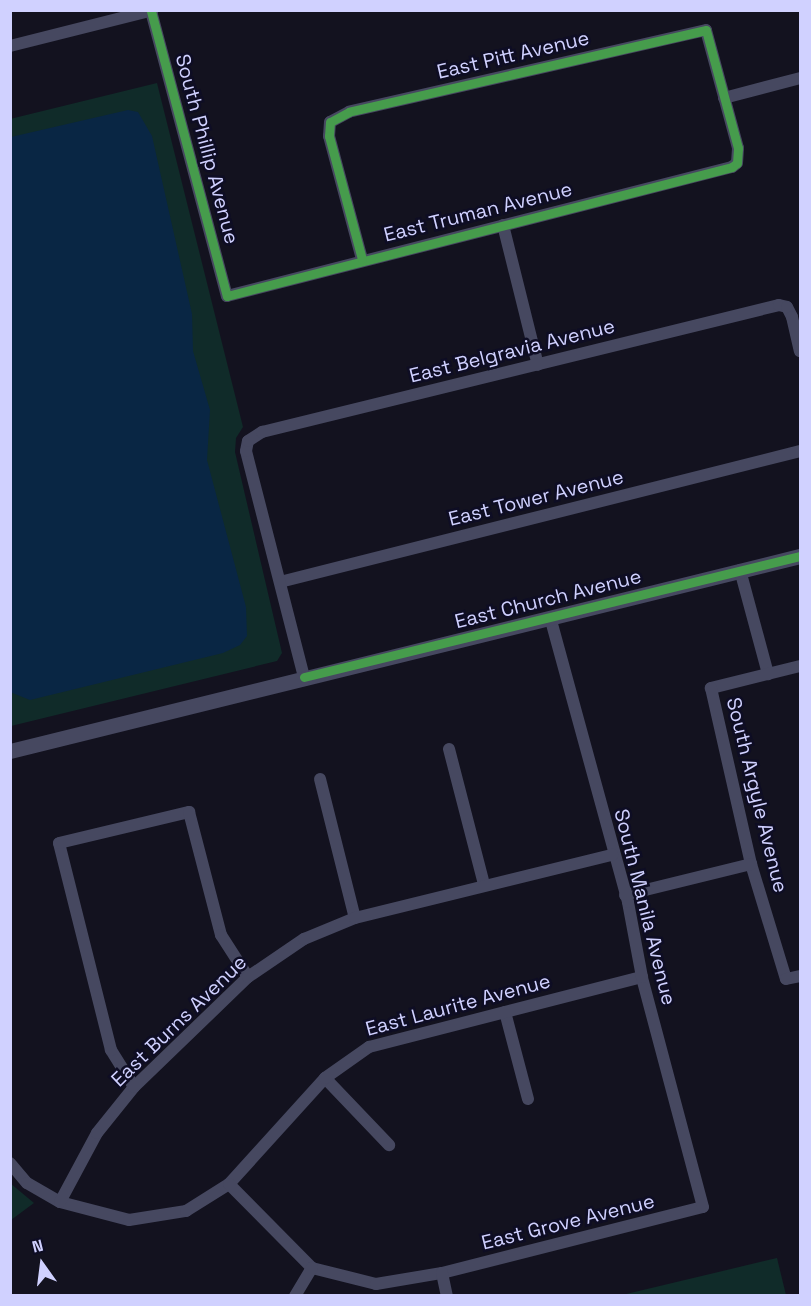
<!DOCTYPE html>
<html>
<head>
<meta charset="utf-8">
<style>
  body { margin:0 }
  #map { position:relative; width:811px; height:1306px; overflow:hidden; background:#13121f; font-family:"Space Grotesk",sans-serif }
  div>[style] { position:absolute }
  .green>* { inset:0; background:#102b29 }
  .water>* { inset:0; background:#092644 }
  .minor>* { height:12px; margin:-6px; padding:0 6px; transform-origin:6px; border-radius:6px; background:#464860 }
  .tertiary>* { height:15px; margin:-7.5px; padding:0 7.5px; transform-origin:7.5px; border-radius:7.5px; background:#464860 }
  .cycleway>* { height:9px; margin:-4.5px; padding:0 4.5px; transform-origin:4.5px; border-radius:4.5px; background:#469c4c }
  span { translate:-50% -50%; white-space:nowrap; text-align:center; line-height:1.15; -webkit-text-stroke:5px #0e0d24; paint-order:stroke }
  .street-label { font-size:20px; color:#d0d1ff }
  .frame { position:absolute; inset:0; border:12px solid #d0d1ff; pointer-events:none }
  .north { position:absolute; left:12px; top:1234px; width:60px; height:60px; -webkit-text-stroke:4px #0e0d24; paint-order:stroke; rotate:346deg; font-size:16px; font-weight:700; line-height:24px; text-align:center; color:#d0d1ff }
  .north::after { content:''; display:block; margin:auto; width:21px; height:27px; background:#d0d1ff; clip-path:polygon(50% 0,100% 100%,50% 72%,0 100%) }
</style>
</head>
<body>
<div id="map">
  <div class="green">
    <div style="clip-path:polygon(157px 83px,243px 427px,236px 438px,235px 452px,282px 653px,277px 661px,11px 726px,10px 119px)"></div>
    <div style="clip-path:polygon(10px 1183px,34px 1203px,11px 1220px,10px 1220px)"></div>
    <div style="clip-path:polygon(777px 1258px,786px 1295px,622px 1295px)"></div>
  </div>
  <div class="water">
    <div style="clip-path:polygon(128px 110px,138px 112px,152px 136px,192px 314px,193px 351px,210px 410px,207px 460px,246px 607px,247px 636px,240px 645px,223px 653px,30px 700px,10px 692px,11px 137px)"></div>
  </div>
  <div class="minor">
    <div style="left:151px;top:11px;width:295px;rotate:75.1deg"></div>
    <div style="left:227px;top:296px;width:521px;rotate:-14.33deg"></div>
    <div style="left:732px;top:167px;width:6px;rotate:-39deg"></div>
    <div style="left:737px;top:163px;width:15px;rotate:-86deg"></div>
    <div style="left:738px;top:148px;width:122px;rotate:-105.2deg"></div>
    <div style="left:706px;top:30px;width:366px;rotate:167.1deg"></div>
    <div style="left:349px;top:112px;width:21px;rotate:152deg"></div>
    <div style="left:330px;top:122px;width:14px;rotate:94deg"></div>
    <div style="left:329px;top:136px;width:127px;rotate:75deg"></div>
    <div style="left:10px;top:46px;width:147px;rotate:-14.1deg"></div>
    <div style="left:724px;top:98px;width:79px;rotate:-14.7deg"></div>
    <div style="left:503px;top:225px;width:144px;rotate:76deg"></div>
    <div style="left:740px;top:570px;width:108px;rotate:74.9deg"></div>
    <div style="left:280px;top:582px;width:536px;rotate:-14.14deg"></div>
    <div style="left:800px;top:666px;width:92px;rotate:166.1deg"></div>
    <div style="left:711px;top:688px;width:180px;rotate:77.2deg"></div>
    <div style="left:751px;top:864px;width:120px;rotate:73.1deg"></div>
    <div style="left:786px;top:979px;width:14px;rotate:-12deg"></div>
    <div style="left:304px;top:677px;width:233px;rotate:-104.4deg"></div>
    <div style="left:246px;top:451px;width:10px;rotate:-79deg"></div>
    <div style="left:248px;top:441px;width:17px;rotate:-33deg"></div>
    <div style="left:262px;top:432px;width:532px;rotate:-13.8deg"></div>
    <div style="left:779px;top:305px;width:8px;rotate:14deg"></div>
    <div style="left:787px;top:307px;width:11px;rotate:63deg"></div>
    <div style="left:792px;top:317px;width:35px;rotate:77deg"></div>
    <div style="left:449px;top:749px;width:139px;rotate:75.5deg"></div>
    <div style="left:320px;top:779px;width:143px;rotate:75.9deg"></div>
    <div style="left:625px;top:895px;width:130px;rotate:-13.8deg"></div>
    <div style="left:505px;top:1012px;width:90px;rotate:75.2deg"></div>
    <div style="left:325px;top:1078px;width:93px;rotate:46.3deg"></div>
    <div style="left:134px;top:1087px;width:44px;rotate:-121.9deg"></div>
    <div style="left:111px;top:1050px;width:213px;rotate:-104.1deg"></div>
    <div style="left:59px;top:843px;width:134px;rotate:-13.4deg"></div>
    <div style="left:189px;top:812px;width:127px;rotate:75.4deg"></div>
    <div style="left:221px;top:935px;width:50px;rotate:57.3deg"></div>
    <div style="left:10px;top:1163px;width:26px;rotate:50deg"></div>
    <div style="left:27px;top:1183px;width:38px;rotate:30deg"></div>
    <div style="left:60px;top:1202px;width:71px;rotate:14.6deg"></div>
    <div style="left:129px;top:1220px;width:58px;rotate:-9deg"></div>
    <div style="left:186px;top:1211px;width:51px;rotate:-32.1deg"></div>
    <div style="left:229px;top:1184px;width:143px;rotate:-47.8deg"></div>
    <div style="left:325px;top:1078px;width:54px;rotate:-35.2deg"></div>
    <div style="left:369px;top:1047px;width:282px;rotate:-14.4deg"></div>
    <div style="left:229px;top:1184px;width:118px;rotate:45.3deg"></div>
    <div style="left:312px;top:1268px;width:66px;rotate:14deg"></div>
    <div style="left:376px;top:1284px;width:67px;rotate:-9.5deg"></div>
    <div style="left:442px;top:1273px;width:269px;rotate:-14.2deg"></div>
    <div style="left:703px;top:1207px;width:238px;rotate:-104.9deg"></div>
    <div style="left:642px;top:977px;width:76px;rotate:-100.6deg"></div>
    <div style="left:628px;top:902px;width:295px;rotate:-105.3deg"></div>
    <div style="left:60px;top:1202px;width:78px;rotate:-61.8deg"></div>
    <div style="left:97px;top:1133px;width:59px;rotate:-51.2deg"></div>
    <div style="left:134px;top:1087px;width:158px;rotate:-44deg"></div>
    <div style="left:248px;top:977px;width:68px;rotate:-34.2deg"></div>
    <div style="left:304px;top:939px;width:55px;rotate:-22.4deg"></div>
    <div style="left:355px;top:918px;width:265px;rotate:-13.8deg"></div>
    <div style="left:442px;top:1273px;width:24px;rotate:78deg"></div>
    <div style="left:295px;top:1296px;width:33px;rotate:-59deg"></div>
  </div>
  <div class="tertiary">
    <div style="left:10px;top:751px;width:814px;rotate:-13.87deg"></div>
  </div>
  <div class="cycleway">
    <div style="left:151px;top:11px;width:295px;rotate:75.1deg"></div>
    <div style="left:227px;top:296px;width:521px;rotate:-14.33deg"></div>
    <div style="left:732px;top:167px;width:6px;rotate:-39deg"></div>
    <div style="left:737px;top:163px;width:15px;rotate:-86deg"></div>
    <div style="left:738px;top:148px;width:122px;rotate:-105.2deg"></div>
    <div style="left:706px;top:30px;width:366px;rotate:167.1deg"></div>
    <div style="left:349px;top:112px;width:21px;rotate:152deg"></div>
    <div style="left:330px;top:122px;width:14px;rotate:94deg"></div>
    <div style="left:329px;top:136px;width:127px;rotate:75deg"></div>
    <div style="left:304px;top:677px;width:511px;rotate:-13.71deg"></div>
  </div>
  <div class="street-label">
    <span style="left:513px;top:55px;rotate:-13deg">East Pitt Avenue</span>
    <span style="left:207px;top:149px;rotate:75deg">South Phillip Avenue</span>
    <span style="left:478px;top:212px;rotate:-14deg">East Truman Avenue</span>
    <span style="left:512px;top:351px;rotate:-14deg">East Belgravia Avenue</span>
    <span style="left:536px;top:498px;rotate:-14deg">East Tower Avenue</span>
    <span style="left:548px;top:599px;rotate:-14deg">East Church Avenue</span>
    <span style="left:757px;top:795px;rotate:76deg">South Argyle Avenue</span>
    <span style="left:645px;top:907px;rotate:76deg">South Manila Avenue</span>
    <span style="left:458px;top:1005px;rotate:-15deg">East Laurite Avenue</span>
    <span style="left:179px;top:1021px;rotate:-44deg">East Burns Avenue</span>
    <span style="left:568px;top:1222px;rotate:-14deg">East Grove Avenue</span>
  </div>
  <div class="frame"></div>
  <div class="north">N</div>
</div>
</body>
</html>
